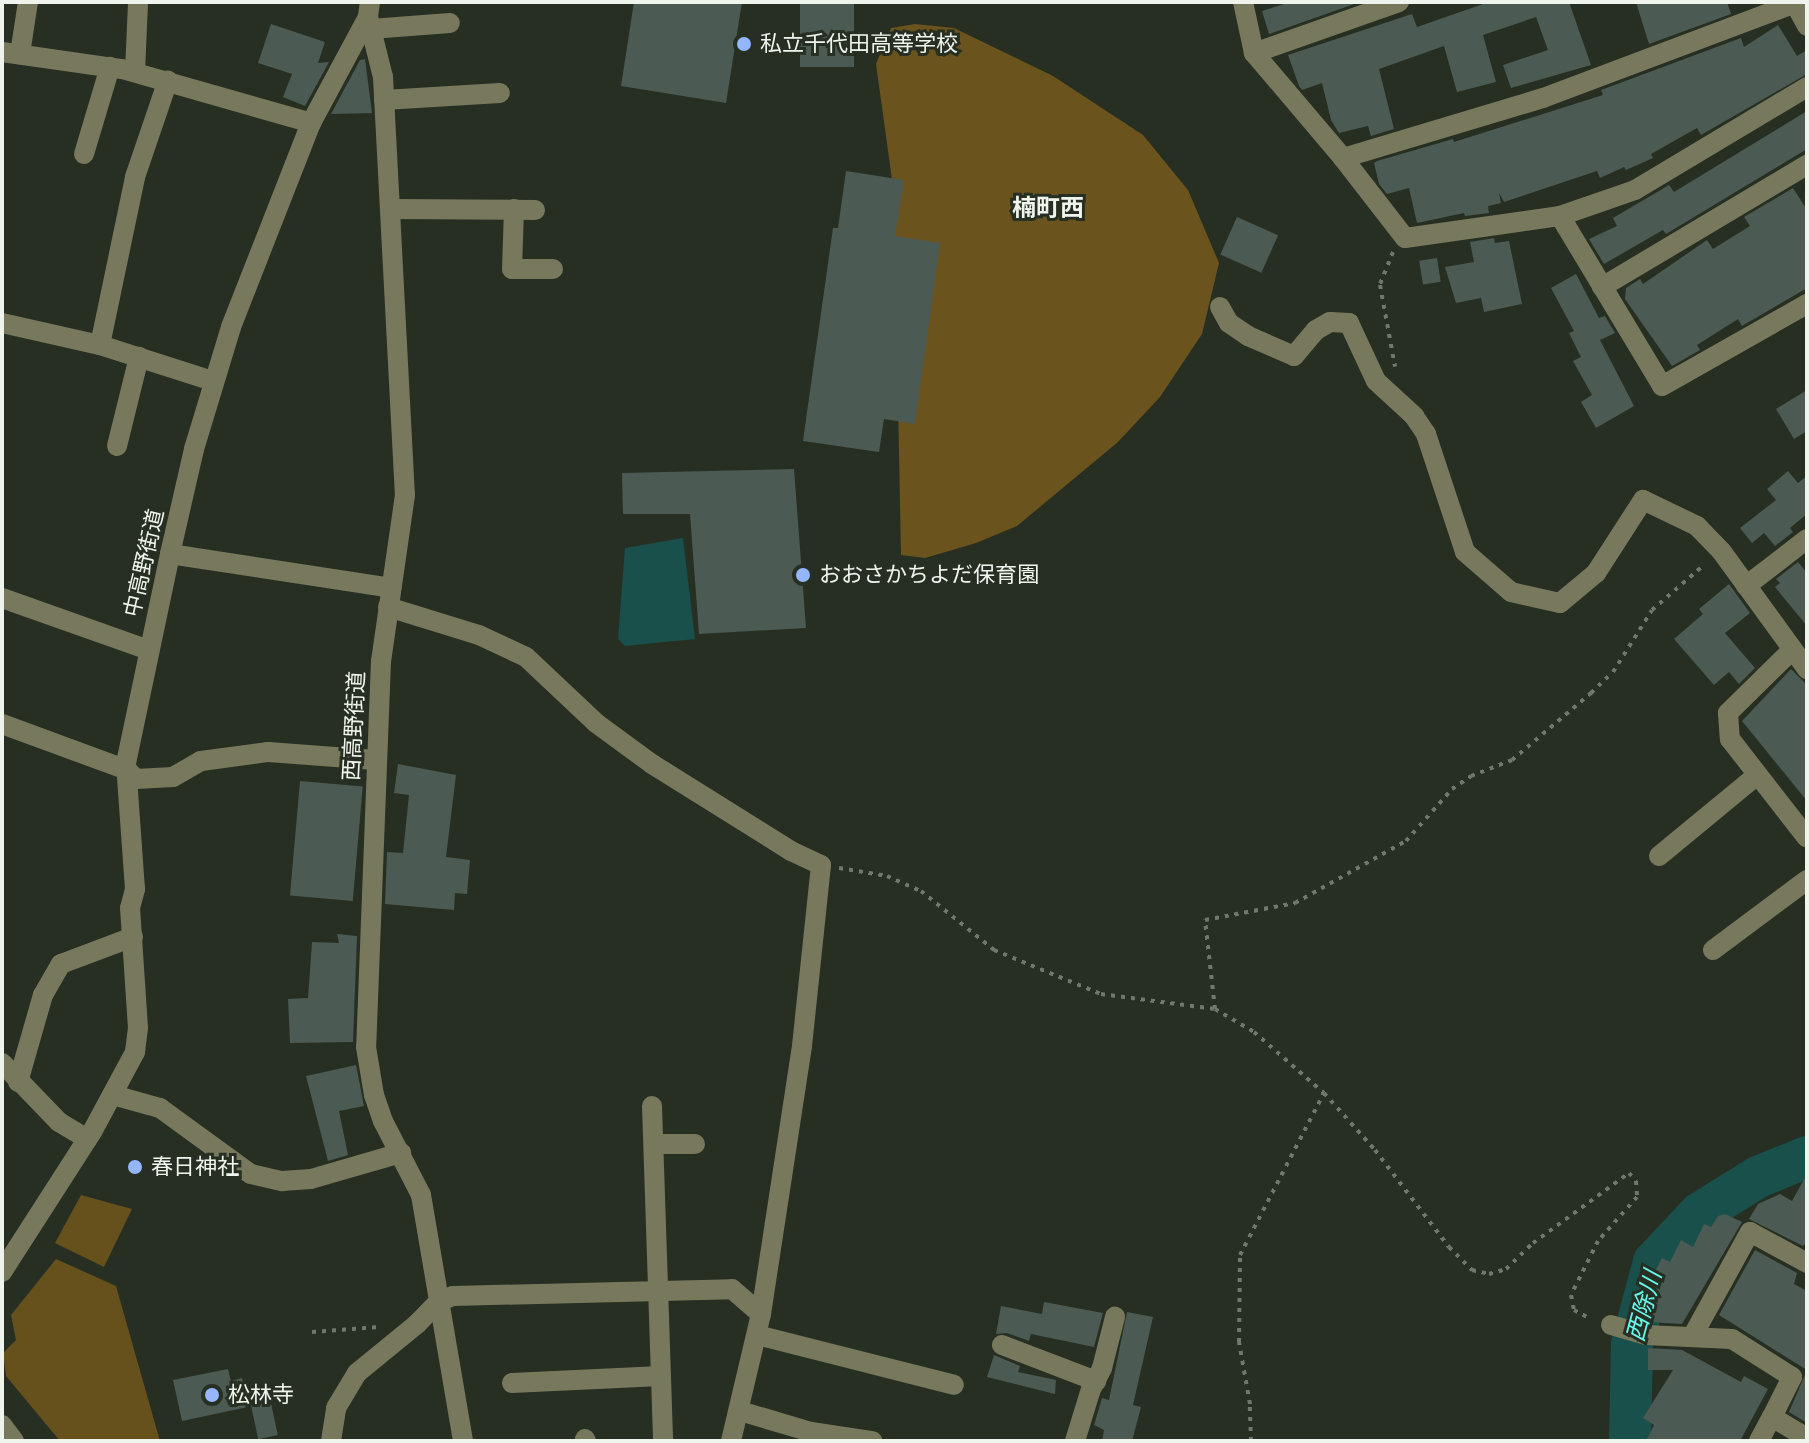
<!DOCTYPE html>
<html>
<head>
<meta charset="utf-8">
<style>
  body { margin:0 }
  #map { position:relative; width:1809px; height:1443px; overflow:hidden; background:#272f23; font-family:"Crimson Pro","Noto Sans JP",serif }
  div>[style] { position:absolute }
  .green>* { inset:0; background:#66501c }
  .forest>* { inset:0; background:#6b531e }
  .water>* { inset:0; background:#19504c }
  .river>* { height:42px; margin:-21px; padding:0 21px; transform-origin:21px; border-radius:21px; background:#19504c }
  .building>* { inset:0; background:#4b5a52; transform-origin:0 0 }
  .path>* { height:4px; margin-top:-2px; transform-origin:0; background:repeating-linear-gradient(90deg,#70776d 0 4px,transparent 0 10px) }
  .minor>* { height:20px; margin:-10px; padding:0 10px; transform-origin:10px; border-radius:10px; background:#78795c }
  .dots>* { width:22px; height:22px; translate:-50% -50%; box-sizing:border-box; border:4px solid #272f23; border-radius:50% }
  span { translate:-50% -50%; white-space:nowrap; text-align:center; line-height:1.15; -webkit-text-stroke:6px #272f23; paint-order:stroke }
  .poi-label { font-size:22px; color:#eff5ed }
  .left { translate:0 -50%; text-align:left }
  .street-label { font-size:22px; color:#eff5ed }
  .neighbourhood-label { font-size:24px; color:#eff5ed; font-weight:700 }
  .water-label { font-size:24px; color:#67f9ed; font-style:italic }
  .frame { position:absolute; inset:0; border:4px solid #eff5ed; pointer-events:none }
</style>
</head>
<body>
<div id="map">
  <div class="green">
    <div style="clip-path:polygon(81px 1195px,132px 1209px,104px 1267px,55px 1243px)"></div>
    <div style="clip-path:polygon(56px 1259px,116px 1286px,160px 1441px,60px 1441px,6px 1376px,3px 1353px,16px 1340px,11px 1315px)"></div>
  </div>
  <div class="forest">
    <div style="clip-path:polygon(915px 24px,954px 28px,1053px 76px,1143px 135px,1188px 190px,1219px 263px,1202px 334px,1160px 397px,1118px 442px,1017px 526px,976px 543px,925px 558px,901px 555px,894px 194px,876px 64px,891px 28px)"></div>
  </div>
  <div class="water">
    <div style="clip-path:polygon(683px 538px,695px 639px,625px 646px,618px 639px,625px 548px)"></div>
  </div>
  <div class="river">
    <div style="left:1630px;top:1441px;width:97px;rotate:-88.8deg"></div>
    <div style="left:1632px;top:1344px;width:85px;rotate:-75deg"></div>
    <div style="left:1654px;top:1262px;width:67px;rotate:-46.8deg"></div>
    <div style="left:1700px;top:1213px;width:68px;rotate:-31.8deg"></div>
    <div style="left:1758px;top:1177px;width:53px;rotate:-22.2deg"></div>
  </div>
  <div class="building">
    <div style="clip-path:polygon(634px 2px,742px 2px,726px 103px,621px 86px)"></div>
    <div style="left:800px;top:2px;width:54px;height:65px"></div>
    <div style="clip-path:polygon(1290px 2px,1360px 2px,1269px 34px,1262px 11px)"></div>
    <div style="clip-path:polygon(1489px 2px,1569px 2px,1591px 65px,1511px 88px,1503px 65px,1548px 50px,1536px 17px,1483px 35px,1496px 82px,1457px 92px,1444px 46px,1379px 69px,1394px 129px,1371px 136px,1368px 126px,1339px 133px,1331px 120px,1322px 83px,1302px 90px,1299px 86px,1288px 55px,1412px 14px,1417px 27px)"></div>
    <div style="clip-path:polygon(1636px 2px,1727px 2px,1731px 14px,1649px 44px)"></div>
    <div style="clip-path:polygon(271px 24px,325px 42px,318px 63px,329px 62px,305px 106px,283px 97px,292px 74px,258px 63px)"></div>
    <div style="clip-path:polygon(1778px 25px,1797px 56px,1807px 50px,1807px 74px,1701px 135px,1697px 128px,1651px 154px,1653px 158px,1626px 170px,1624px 167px,1600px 178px,1597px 171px,1504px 202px,1499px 193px,1501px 203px,1488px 206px,1489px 213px,1465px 216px,1464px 213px,1417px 223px,1409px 188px,1387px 194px,1379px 184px,1374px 163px,1377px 161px,1453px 139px,1454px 142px,1603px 95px,1601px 90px,1741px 38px,1744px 47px)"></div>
    <div style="clip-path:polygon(365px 59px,372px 113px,331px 114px,360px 60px)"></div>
    <div style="clip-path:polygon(1807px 111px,1807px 149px,1666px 234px,1663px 230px,1604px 264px,1589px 239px,1617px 226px,1613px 218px,1669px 185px,1674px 192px)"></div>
    <div style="clip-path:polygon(846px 171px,904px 180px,895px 236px,940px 243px,915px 424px,884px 419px,879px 452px,803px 441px,833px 228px,838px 228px)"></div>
    <div style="clip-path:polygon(1793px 188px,1807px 210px,1807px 288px,1742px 326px,1738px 319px,1697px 345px,1700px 350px,1672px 366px,1625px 299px,1626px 288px,1640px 279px,1643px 284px,1707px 240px,1713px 249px,1750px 226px,1744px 217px)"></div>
    <div style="left:1237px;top:217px;width:45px;height:41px;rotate:24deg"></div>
    <div style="clip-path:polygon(1494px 238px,1495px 243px,1509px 241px,1522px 304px,1484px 312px,1481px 298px,1456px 303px,1445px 267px,1474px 262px,1470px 242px)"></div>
    <div style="left:1437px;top:258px;width:24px;height:18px;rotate:81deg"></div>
    <div style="clip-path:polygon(1576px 274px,1599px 318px,1605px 316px,1615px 333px,1600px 340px,1634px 406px,1596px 428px,1581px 402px,1592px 395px,1573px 361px,1581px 357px,1569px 333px,1574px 331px,1551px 288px)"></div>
    <div style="clip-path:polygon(1807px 390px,1807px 431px,1794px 439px,1776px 409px)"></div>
    <div style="clip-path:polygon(794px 469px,806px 628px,699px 634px,690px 514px,623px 514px,622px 473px)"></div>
    <div style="clip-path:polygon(1788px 471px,1798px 483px,1807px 476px,1807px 514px,1790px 528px,1793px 532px,1775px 546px,1764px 533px,1752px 543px,1740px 528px,1776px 500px,1767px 489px)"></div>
    <div style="clip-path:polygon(1798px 562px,1807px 573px,1807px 626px,1775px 587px,1780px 583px,1776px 579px)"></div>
    <div style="clip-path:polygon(1729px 584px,1750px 613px,1725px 633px,1755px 668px,1739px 684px,1729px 672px,1714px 685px,1674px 639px,1703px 614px,1699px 609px)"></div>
    <div style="clip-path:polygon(1791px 669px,1807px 685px,1807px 801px,1742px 721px)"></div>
    <div style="clip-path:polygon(398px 764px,456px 775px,446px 857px,470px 860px,467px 894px,455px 893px,454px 910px,385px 904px,387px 852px,403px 853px,409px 795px,394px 793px)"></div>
    <div style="left:300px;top:781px;width:63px;height:115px;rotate:5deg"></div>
    <div style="clip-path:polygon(337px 934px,357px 936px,353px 1042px,290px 1043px,288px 999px,308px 998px,312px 942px,339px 943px)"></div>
    <div style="clip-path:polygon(356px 1065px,364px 1106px,339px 1111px,348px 1155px,328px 1161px,306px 1076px)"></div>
    <div style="clip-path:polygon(1807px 1174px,1807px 1242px,1803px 1246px,1749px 1219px,1758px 1204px,1780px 1194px,1792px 1201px)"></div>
    <div style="clip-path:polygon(1725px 1214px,1742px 1222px,1682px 1324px,1649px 1322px,1652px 1310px,1648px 1308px,1660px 1283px,1651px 1279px,1662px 1258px,1670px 1262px,1681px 1240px,1693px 1247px,1704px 1224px,1711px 1227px,1718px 1216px)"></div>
    <div style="clip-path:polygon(1755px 1250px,1797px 1273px,1794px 1284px,1807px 1291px,1807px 1423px,1789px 1412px,1807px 1370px,1719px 1315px)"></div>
    <div style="clip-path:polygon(1044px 1302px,1103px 1313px,1094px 1347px,1031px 1334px,1029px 1341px,1007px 1333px,996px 1334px,1001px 1306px,1042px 1314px)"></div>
    <div style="clip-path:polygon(1127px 1312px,1153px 1317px,1133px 1405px,1141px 1407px,1132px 1441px,1102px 1441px,1104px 1430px,1094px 1425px,1102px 1398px,1109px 1400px)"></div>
    <div style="clip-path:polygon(1648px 1348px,1682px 1350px,1741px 1382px,1744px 1376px,1768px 1389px,1740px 1441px,1646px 1441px,1654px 1425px,1643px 1418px,1673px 1370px,1648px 1370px)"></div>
    <div style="clip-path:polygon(994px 1355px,1020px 1366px,1018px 1372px,1056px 1380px,1055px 1394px,987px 1377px)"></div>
    <div style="clip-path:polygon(228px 1369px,231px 1381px,242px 1378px,248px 1407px,182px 1421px,173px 1380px)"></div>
    <div style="left:268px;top:1389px;width:47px;height:20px;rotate:78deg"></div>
  </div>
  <div class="path">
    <div style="left:1393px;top:252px;width:35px;rotate:112deg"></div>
    <div style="left:1380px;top:285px;width:83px;rotate:79.6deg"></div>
    <div style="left:839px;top:868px;width:49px;rotate:9.5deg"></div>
    <div style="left:887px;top:876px;width:37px;rotate:24deg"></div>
    <div style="left:921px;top:891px;width:94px;rotate:38.9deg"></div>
    <div style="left:994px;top:950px;width:116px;rotate:22.4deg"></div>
    <div style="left:1101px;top:994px;width:115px;rotate:7.5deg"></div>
    <div style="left:1215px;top:1009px;width:45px;rotate:30.5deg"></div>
    <div style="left:1254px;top:1032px;width:93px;rotate:41.1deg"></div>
    <div style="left:1324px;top:1093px;width:76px;rotate:48.2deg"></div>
    <div style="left:1375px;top:1150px;width:122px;rotate:52.7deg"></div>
    <div style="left:1449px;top:1247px;width:33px;rotate:45deg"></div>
    <div style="left:1472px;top:1270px;width:17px;rotate:13deg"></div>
    <div style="left:1489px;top:1274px;width:18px;rotate:-16deg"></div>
    <div style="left:1506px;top:1269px;width:37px;rotate:-44deg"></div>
    <div style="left:1533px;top:1243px;width:119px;rotate:-36.1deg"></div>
    <div style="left:1629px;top:1173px;width:11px;rotate:49deg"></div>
    <div style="left:1636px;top:1181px;width:16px;rotate:86deg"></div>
    <div style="left:1637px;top:1197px;width:59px;rotate:131.6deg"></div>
    <div style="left:1598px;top:1241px;width:60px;rotate:116.6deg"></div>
    <div style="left:1571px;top:1295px;width:15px;rotate:79deg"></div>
    <div style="left:1574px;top:1310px;width:19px;rotate:28deg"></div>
    <div style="left:1215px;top:1009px;width:90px;rotate:-96.4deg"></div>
    <div style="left:1205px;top:920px;width:92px;rotate:-10.7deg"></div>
    <div style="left:1295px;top:903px;width:127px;rotate:-29.2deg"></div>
    <div style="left:1406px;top:841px;width:69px;rotate:-48.5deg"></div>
    <div style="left:1452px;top:789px;width:23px;rotate:-34deg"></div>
    <div style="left:1471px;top:776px;width:44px;rotate:-21.3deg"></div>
    <div style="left:1512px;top:760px;width:104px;rotate:-40.3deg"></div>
    <div style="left:1591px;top:693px;width:30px;rotate:-44deg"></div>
    <div style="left:1613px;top:672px;width:73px;rotate:-57.8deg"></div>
    <div style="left:1652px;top:610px;width:69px;rotate:-40.9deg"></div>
    <div style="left:312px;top:1332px;width:67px;rotate:-4.3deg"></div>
    <div style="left:1251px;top:1441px;width:37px;rotate:-92deg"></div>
    <div style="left:1250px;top:1404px;width:63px;rotate:-100.1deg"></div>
    <div style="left:1239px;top:1342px;width:87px;rotate:-89.3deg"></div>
    <div style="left:1240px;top:1255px;width:182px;rotate:-62.6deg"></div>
  </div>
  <div class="minor">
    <div style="left:370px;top:2px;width:15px;rotate:98deg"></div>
    <div style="left:368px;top:17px;width:62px;rotate:76deg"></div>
    <div style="left:383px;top:77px;width:419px;rotate:87deg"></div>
    <div style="left:405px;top:495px;width:168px;rotate:98.2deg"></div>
    <div style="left:381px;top:661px;width:386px;rotate:92.2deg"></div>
    <div style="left:366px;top:1047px;width:49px;rotate:80.5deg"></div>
    <div style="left:374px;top:1095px;width:28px;rotate:71deg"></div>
    <div style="left:383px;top:1121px;width:83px;rotate:62.8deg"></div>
    <div style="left:421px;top:1195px;width:250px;rotate:80.3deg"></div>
    <div style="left:1243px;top:2px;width:52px;rotate:77.8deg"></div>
    <div style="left:1399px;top:2px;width:154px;rotate:160.6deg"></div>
    <div style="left:1254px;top:53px;width:138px;rotate:49.7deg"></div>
    <div style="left:1343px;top:158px;width:101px;rotate:52.2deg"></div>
    <div style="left:1405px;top:238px;width:157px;rotate:-8.1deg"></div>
    <div style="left:1560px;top:216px;width:79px;rotate:-19.1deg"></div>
    <div style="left:1635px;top:190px;width:200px;rotate:-30.9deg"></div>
    <div style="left:1795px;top:4px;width:25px;rotate:61deg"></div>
    <div style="left:371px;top:29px;width:79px;rotate:-4.3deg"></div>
    <div style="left:2px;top:52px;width:121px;rotate:8.1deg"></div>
    <div style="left:122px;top:69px;width:197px;rotate:15.9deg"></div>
    <div style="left:20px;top:54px;width:53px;rotate:-81.3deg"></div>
    <div style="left:135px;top:72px;width:70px;rotate:-87.5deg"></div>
    <div style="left:384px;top:100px;width:116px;rotate:-3.5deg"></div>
    <div style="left:84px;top:154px;width:91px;rotate:-73.4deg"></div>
    <div style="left:1343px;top:158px;width:209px;rotate:-16.7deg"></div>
    <div style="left:1543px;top:98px;width:273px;rotate:-20.6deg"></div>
    <div style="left:390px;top:209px;width:145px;rotate:0.4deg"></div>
    <div style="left:514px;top:209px;width:60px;rotate:91.9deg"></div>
    <div style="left:512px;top:269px;width:41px"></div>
    <div style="left:1560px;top:216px;width:198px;rotate:59deg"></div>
    <div style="left:1662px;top:386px;width:167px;rotate:-29.5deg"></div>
    <div style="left:1602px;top:287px;width:239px;rotate:-30.8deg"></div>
    <div style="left:1220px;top:307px;width:18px;rotate:61deg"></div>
    <div style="left:1229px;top:323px;width:23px;rotate:34deg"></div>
    <div style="left:1248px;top:336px;width:50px;rotate:23.5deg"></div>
    <div style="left:1294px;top:356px;width:34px;rotate:-50deg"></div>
    <div style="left:1316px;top:330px;width:16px;rotate:-30deg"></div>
    <div style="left:1330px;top:322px;width:19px;rotate:3deg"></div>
    <div style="left:1349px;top:323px;width:64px;rotate:65deg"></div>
    <div style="left:1376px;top:381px;width:52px;rotate:42.6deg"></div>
    <div style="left:1414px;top:416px;width:22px;rotate:56deg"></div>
    <div style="left:1426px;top:434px;width:124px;rotate:71.7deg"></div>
    <div style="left:1465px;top:552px;width:61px;rotate:41deg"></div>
    <div style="left:1511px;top:592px;width:50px;rotate:12.7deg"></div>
    <div style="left:1560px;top:603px;width:47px;rotate:-39.8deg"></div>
    <div style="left:1596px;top:573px;width:87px;rotate:-57.2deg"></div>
    <div style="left:1643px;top:500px;width:60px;rotate:25.7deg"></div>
    <div style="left:1697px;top:526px;width:36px;rotate:46deg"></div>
    <div style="left:1722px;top:552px;width:145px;rotate:54deg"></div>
    <div style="left:2px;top:323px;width:100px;rotate:12.7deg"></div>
    <div style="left:100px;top:345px;width:119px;rotate:17.7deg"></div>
    <div style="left:100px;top:345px;width:172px;rotate:-78.2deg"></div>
    <div style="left:135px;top:177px;width:102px;rotate:-71.2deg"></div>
    <div style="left:117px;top:446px;width:92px;rotate:-76.1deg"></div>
    <div style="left:170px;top:554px;width:224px;rotate:8.7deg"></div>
    <div style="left:1746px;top:586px;width:77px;rotate:-37.6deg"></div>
    <div style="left:2px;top:598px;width:156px;rotate:19.5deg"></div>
    <div style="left:388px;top:607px;width:95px;rotate:17.1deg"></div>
    <div style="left:479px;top:635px;width:52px;rotate:25.1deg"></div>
    <div style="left:526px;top:657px;width:96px;rotate:43.3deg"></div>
    <div style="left:596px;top:723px;width:69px;rotate:36.2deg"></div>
    <div style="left:652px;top:764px;width:164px;rotate:32deg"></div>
    <div style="left:791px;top:851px;width:33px;rotate:25deg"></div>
    <div style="left:821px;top:865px;width:182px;rotate:96deg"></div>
    <div style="left:802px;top:1046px;width:271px;rotate:98.7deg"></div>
    <div style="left:761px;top:1314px;width:130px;rotate:103.3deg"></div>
    <div style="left:1792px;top:650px;width:90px;rotate:135.5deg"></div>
    <div style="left:1728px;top:713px;width:26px;rotate:86deg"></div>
    <div style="left:1730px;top:739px;width:125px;rotate:52.1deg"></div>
    <div style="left:2px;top:724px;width:133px;rotate:20.2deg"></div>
    <div style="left:127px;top:770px;width:13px;rotate:45deg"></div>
    <div style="left:136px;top:779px;width:37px;rotate:-3deg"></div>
    <div style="left:173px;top:777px;width:32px;rotate:-30deg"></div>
    <div style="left:201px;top:761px;width:68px;rotate:-7.7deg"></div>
    <div style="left:268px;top:752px;width:108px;rotate:4.2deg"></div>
    <div style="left:1659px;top:856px;width:124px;rotate:-39.5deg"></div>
    <div style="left:1713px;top:950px;width:117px;rotate:-36.7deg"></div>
    <div style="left:2px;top:1063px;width:82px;rotate:46deg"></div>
    <div style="left:59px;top:1122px;width:33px;rotate:31deg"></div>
    <div style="left:18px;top:1082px;width:91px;rotate:-74deg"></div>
    <div style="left:43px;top:995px;width:36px;rotate:-60deg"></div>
    <div style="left:61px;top:964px;width:77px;rotate:-20.6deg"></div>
    <div style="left:113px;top:1095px;width:49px;rotate:15.5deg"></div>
    <div style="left:160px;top:1108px;width:112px;rotate:36deg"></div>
    <div style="left:251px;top:1174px;width:32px;rotate:13deg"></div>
    <div style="left:282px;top:1181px;width:29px;rotate:-4deg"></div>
    <div style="left:311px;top:1179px;width:94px;rotate:-16.1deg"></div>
    <div style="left:652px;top:1106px;width:335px;rotate:88.1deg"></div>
    <div style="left:654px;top:1144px;width:41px"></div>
    <div style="left:2px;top:1272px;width:166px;rotate:-57.3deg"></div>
    <div style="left:92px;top:1132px;width:91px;rotate:-61.7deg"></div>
    <div style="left:135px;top:1052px;width:24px;rotate:-83deg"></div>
    <div style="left:138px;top:1028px;width:120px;rotate:-93.8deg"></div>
    <div style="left:130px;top:908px;width:20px;rotate:-75deg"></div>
    <div style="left:135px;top:889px;width:126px;rotate:-94.1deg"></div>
    <div style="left:126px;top:763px;width:214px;rotate:-78.1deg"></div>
    <div style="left:170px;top:554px;width:108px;rotate:-77.1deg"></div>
    <div style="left:194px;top:449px;width:127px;rotate:-73.1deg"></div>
    <div style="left:231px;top:327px;width:219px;rotate:-68.6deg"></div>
    <div style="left:311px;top:123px;width:120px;rotate:-61.7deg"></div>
    <div style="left:1611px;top:1325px;width:36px;rotate:16deg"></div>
    <div style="left:1646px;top:1335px;width:86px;rotate:2.7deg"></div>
    <div style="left:1732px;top:1339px;width:71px;rotate:32.3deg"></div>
    <div style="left:1792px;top:1377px;width:45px;rotate:116.6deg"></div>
    <div style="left:757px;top:1335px;width:203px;rotate:14.2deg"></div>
    <div style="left:1692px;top:1337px;width:120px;rotate:-61.1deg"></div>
    <div style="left:1750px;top:1232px;width:65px;rotate:28.5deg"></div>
    <div style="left:1002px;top:1345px;width:101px;rotate:21deg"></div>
    <div style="left:512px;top:1383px;width:149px;rotate:-2.7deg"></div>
    <div style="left:740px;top:1411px;width:74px;rotate:16.5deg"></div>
    <div style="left:811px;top:1432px;width:62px;rotate:8.4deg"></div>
    <div style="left:2px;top:1425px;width:20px;rotate:53deg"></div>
    <div style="left:585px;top:1439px;width:2px;rotate:63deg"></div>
    <div style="left:331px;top:1441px;width:33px;rotate:-81deg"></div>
    <div style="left:336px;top:1408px;width:41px;rotate:-59deg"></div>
    <div style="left:357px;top:1373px;width:77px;rotate:-39.2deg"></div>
    <div style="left:417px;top:1324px;width:30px;rotate:-46deg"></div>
    <div style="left:438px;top:1302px;width:16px;rotate:-22deg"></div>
    <div style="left:453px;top:1296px;width:279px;rotate:-1.4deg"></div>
    <div style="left:732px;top:1289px;width:38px;rotate:41deg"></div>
    <div style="left:1075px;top:1441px;width:54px;rotate:-72.9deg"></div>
    <div style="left:1091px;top:1389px;width:24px;rotate:-62deg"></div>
    <div style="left:1102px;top:1368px;width:53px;rotate:-75.7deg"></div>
    <div style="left:1759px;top:1441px;width:27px;rotate:-62deg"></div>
    <div style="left:1772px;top:1417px;width:41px;rotate:31deg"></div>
  </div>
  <div class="dots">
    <div style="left:744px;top:44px;background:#95b6fd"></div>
    <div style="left:803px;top:575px;background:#95b6fd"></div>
    <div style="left:135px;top:1167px;background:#95b6fd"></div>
    <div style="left:212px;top:1395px;background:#95b6fd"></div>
  </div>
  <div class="poi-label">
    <span class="left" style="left:760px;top:44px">私立千代田高等学校</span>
    <span class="left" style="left:819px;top:575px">おおさかちよだ保育園</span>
    <span class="left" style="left:151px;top:1167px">春日神社</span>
    <span class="left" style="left:228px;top:1395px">松林寺</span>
  </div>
  <div class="street-label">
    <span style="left:144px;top:563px;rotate:-77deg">中高野街道</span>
    <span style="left:354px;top:726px;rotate:-87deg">西高野街道</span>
  </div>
  <div class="neighbourhood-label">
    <span style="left:1048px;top:208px">楠町西</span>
  </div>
  <div class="water-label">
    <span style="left:1644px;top:1306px;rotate:-75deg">西除川</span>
  </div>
  <div class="frame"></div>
</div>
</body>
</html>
